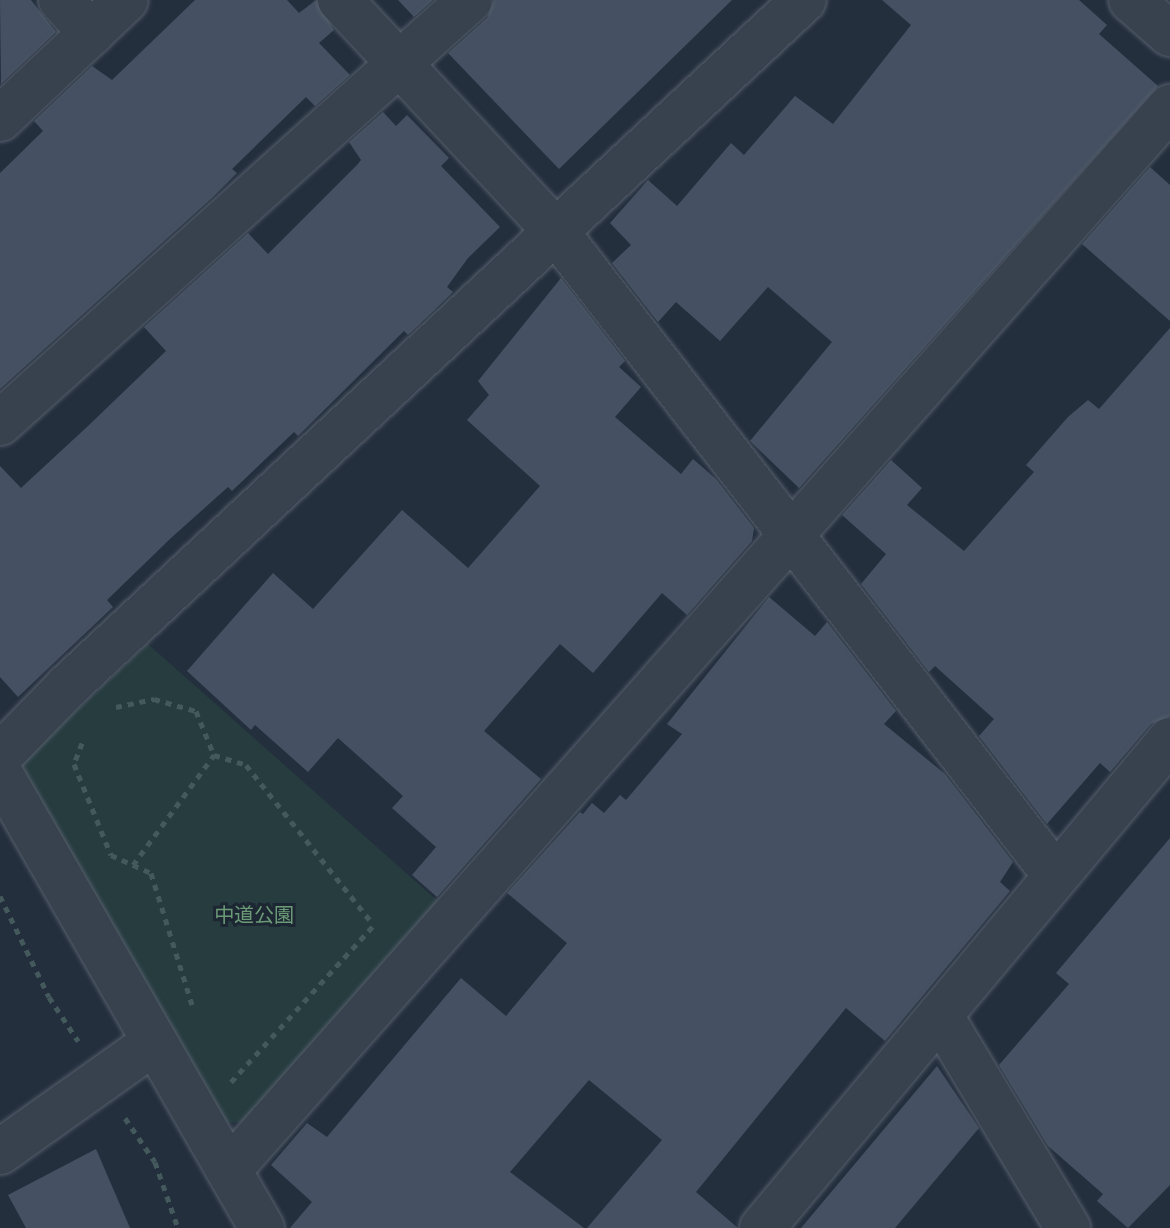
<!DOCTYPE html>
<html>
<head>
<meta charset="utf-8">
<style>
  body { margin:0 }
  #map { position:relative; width:1170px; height:1228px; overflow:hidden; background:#242f3e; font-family:Roboto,"Noto Sans JP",sans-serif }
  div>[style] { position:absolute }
  .green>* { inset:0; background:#263c3f }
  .building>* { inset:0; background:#455162 }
  .path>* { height:5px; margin-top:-2.5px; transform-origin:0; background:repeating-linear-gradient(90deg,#44595c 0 6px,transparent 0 12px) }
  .roads { filter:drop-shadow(0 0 2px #565f6c) drop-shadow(0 0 2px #565f6c) }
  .minor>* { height:44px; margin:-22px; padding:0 22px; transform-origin:22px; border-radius:22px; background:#38414e }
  span { translate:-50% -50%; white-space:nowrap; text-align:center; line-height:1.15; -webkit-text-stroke:6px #1d2633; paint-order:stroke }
  .park-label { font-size:20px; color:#6b9a76 }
</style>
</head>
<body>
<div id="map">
  <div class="green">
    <div style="clip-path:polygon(148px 644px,440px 903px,247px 1122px,222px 1123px,25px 781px,24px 759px)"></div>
  </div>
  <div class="building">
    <div style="clip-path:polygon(0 0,31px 0,56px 32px,1px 84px)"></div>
    <div style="clip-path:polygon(195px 0,287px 0,299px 13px,316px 0,334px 30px,319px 43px,350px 75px,315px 106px,306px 97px,232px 169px,237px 173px,213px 197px,0 389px,0 173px,43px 131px,34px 121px,92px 66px,112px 80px)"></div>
    <div style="clip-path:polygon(398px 0,433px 0,414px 17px)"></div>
    <div style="clip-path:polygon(494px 0,732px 0,559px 169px,448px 53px,487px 18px)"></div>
    <div style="clip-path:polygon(882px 0,1079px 0,1107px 25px,1099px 34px,1158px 86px,799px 488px,750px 441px,832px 342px,768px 287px,720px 341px,676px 302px,658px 322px,612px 263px,631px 245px,610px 223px,648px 180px,677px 206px,731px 143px,744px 155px,795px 96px,833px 124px,911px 25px)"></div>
    <div style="clip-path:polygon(383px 112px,396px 126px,407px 115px,449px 158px,441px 166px,500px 227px,468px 258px,447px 287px,453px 292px,424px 320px,408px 335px,404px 331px,298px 436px,294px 432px,232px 491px,228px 487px,171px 538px,107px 600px,113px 607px,18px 697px,0 677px,0 466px,21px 488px,88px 426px,166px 351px,144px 327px,248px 233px,268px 254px,357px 165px,361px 160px,349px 142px)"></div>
    <div style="clip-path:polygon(1150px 167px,1170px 185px,1170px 321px,1082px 244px)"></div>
    <div style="clip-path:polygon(561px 278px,625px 361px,619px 367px,641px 387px,615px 417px,681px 474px,693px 459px,716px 479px,754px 528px,752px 541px,687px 615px,662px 593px,593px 673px,560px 644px,484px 731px,541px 779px,437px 897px,412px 875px,436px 847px,392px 808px,403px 796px,338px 738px,308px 772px,255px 725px,251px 730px,187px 671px,273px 573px,313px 609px,402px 510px,468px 568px,540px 486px,467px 420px,489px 395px,478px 381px)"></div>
    <div style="clip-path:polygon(1170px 328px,1170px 716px,1151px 724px,1110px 772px,1100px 763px,1047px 824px,979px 736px,994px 719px,935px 666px,929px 672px,861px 584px,886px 554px,842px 515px,891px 460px,922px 488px,907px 505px,964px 551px,1034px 472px,1026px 465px,1068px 417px,1088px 400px,1099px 409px)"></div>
    <div style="clip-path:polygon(769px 597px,815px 636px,827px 622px,896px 711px,884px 724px,945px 774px,1013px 862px,1000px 882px,1010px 891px,885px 1041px,846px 1008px,696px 1192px,738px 1228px,587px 1228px,662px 1140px,589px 1080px,510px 1172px,584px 1228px,290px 1228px,312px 1202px,271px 1165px,307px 1123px,327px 1137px,461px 978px,506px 1016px,567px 943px,507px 893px,580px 812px,583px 814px,592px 803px,604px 813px,620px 795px,626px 800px,682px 734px,667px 724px)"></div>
    <div style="clip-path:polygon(1170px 838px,1170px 1185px,1128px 1228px,1097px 1201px,1103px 1194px,1048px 1146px,999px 1065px,1069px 984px,1056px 973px)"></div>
    <div style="clip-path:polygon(937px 1066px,979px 1128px,895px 1228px,801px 1228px)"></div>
    <div style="clip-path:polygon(96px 1149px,130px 1228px,26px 1228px,8px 1195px)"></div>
  </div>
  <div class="path">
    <div style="left:116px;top:707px;width:39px;rotate:-12deg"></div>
    <div style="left:154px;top:699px;width:44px;rotate:15.9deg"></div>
    <div style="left:196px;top:711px;width:48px;rotate:67.8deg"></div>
    <div style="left:214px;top:755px;width:34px;rotate:17deg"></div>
    <div style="left:246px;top:765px;width:203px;rotate:51.4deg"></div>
    <div style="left:82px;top:743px;width:22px;rotate:111deg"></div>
    <div style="left:74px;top:764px;width:98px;rotate:67.9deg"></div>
    <div style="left:111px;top:855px;width:44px;rotate:24.2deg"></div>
    <div style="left:151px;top:873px;width:138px;rotate:72.7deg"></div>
    <div style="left:133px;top:865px;width:137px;rotate:-53.6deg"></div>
    <div style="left:0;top:896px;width:112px;rotate:64.1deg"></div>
    <div style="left:49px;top:997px;width:53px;rotate:56.6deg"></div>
    <div style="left:231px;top:1082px;width:212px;rotate:-47.7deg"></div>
    <div style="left:125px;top:1118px;width:53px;rotate:55.7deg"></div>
    <div style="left:155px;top:1162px;width:70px;rotate:70.8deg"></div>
  </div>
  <div class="roads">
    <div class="minor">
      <div style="left:61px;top:0;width:45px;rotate:47.7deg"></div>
      <div style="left:340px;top:0;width:318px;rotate:47deg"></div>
      <div style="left:557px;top:233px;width:813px;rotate:52.2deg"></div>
      <div style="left:1131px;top:0;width:52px;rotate:41.1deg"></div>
      <div style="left:0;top:119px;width:173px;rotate:-43.4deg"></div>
      <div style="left:0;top:423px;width:632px;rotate:-41.99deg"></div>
      <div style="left:0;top:756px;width:98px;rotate:-45.8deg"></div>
      <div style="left:68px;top:686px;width:1006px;rotate:-42.99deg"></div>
      <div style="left:0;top:773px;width:525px;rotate:60.07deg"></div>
      <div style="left:940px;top:1015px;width:249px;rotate:59deg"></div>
      <div style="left:0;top:1152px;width:190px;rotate:-35.4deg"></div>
      <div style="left:229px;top:1170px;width:1420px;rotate:-48.48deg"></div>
      <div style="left:762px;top:1228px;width:636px;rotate:-50.1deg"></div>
    </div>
  </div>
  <div class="park-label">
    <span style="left:254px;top:915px">中道公園</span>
  </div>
</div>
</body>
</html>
